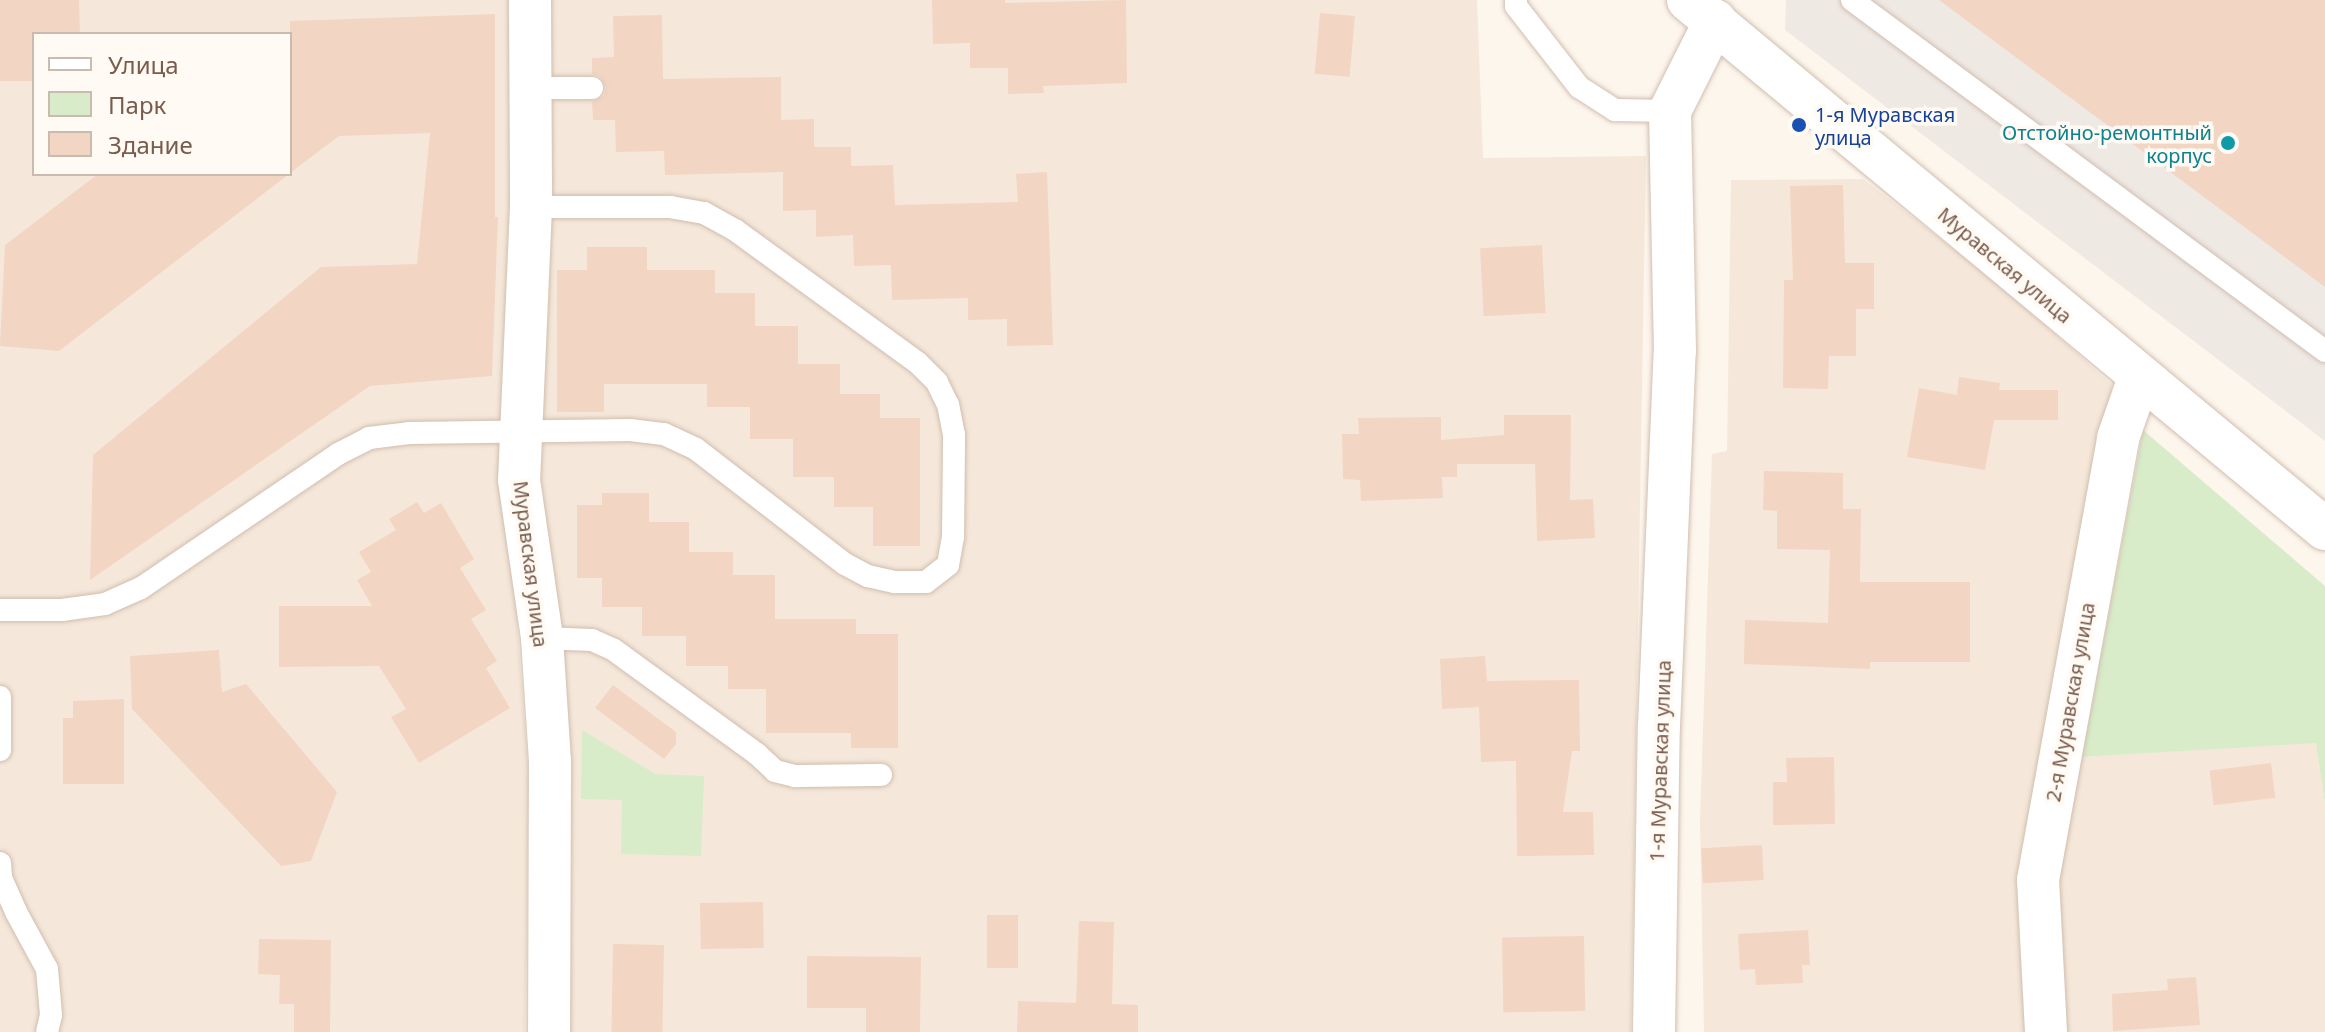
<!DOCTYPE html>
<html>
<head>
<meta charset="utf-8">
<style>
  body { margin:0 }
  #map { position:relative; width:2325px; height:1032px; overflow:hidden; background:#fdf6ec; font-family:"Noto Sans",sans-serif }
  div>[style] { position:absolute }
  .residential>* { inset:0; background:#f5e8da }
  .industrial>* { inset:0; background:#efe9e4 }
  .green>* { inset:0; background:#d8ecc9 }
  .building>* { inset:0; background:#f3d5c3; transform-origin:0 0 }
  .roads { filter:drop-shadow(0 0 2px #d1beb0) drop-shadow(0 0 2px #d1beb0) }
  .service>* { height:22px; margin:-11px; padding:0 11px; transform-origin:11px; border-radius:11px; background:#fff }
  .minor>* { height:42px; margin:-21px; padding:0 21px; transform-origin:21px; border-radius:21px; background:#fff }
  .dots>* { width:22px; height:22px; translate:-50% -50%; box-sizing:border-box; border:4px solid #fffaf3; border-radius:50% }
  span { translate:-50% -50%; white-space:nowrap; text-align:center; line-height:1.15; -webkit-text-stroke:7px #fffaf3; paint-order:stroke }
  .transit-label { font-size:20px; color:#164399 }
  .left { translate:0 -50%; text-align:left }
  .culture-label { font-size:20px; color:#0d838f }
  .right { translate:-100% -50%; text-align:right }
  .street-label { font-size:20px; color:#7a5c4d }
  .legend { position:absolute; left:32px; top:32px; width:260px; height:144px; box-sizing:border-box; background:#fffaf3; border:2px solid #cabbb1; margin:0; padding:10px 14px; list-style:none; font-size:24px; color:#7a5c4d }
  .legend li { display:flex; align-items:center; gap:16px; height:40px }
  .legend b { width:40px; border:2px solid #cabbb1 }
</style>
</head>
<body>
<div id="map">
  <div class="residential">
    <div style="clip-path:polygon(evenodd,0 0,519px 0,507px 491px,529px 781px,525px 1032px,0 1032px,0 0,34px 34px,290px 34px,290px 174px,34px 174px,34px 34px)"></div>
    <div style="clip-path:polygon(539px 0,1477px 0,1483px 158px,1646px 156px,1631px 1032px,565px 1032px,540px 496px)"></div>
    <div style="clip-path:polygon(1863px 179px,2004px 288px,2113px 386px,2047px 734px,2034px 1032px,1704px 1032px,1700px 821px,1712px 454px,1727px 451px,1731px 180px)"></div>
    <div style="clip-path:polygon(2316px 742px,2325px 804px,2325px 1032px,2058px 1032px,2051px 887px,2082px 757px)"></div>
  </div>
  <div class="industrial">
    <div style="clip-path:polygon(1786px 0,2325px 0,2325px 441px,1785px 30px)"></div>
  </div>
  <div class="green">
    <div style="clip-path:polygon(2143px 430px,2325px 586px,2325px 804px,2316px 743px,2082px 757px)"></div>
    <div style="clip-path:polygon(582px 730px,656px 774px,704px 776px,701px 856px,621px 854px,622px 800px,581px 799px)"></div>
  </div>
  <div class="building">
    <div style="clip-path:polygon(0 0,79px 0,80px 34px,34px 34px,34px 81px,0 81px)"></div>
    <div style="clip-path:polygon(932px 0,1005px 0,1005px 3px,1126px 0,1127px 83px,1043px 86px,1044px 93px,1008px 94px,1008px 68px,970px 68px,970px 43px,933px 44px)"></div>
    <div style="clip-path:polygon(1939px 0,2325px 0,2325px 287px)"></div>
    <div style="left:1320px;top:13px;width:35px;height:61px;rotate:5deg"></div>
    <div style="clip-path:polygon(495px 14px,495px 217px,498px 217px,492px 376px,370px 386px,90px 580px,93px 455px,321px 267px,417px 264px,430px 133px,339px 136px,290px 173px,290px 21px)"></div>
    <div style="clip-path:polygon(662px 15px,663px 79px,781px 77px,781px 120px,814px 119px,814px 147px,851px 147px,851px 166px,893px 165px,895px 205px,1018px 202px,1016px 174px,1047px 172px,1053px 345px,1007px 346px,1007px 319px,968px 320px,968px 298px,892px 300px,891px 265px,854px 266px,853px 235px,816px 237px,816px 210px,783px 211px,783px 172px,665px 175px,664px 151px,616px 152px,615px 120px,593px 120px,592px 102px,604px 96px,606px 87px,600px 76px,592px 74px,592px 58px,614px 57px,613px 16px)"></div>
    <div style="clip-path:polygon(98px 174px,289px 174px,59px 351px,0 346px,5px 245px)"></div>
    <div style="clip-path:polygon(1843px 185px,1845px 263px,1874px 263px,1874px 309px,1856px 309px,1856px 356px,1829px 356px,1828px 389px,1783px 388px,1784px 280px,1793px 280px,1790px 186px)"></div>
    <div style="left:1542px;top:245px;width:68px;height:62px;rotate:87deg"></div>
    <div style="clip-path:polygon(587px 247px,647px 247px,647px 270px,715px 270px,715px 293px,755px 293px,755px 326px,798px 326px,798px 364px,840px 364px,840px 394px,880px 394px,880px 418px,920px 418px,920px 546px,873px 546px,873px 507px,834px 507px,834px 477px,793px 477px,793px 439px,750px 439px,750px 407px,707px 407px,707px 384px,604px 384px,604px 412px,557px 412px,557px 270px,587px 270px)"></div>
    <div style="clip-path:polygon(1959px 377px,2000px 383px,1999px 390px,2058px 390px,2058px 420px,1994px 420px,1985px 470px,1907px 457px,1919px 388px,1957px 395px)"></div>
    <div style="clip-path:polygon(1504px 415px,1571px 415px,1570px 500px,1593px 499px,1595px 538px,1537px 541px,1535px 464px,1457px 464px,1457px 477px,1442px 477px,1443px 498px,1361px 501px,1360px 480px,1343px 479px,1342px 434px,1359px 434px,1358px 418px,1441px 417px,1441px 440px,1504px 435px)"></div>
    <div style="clip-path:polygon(1764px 471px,1843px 473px,1843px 509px,1861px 509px,1860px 582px,1970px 582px,1970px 662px,1870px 662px,1870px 669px,1744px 664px,1745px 620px,1828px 623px,1830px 550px,1777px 549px,1777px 511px,1763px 510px)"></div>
    <div style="clip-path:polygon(602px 493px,649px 493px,649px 522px,689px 522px,689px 552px,733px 552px,733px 575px,775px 575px,775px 619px,856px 619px,856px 634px,898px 634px,898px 748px,851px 748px,851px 733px,766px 733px,766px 689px,728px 689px,728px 666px,686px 666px,686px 636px,642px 636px,642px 607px,602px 607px,602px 578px,577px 578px,577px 505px,602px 505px)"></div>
    <div style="clip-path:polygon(417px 502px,424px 513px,441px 503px,474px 559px,460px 568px,486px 610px,471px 619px,497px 661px,486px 668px,510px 708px,419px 763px,391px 717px,406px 709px,379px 666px,279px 667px,279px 606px,372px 606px,357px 580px,371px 572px,359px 552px,396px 530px,389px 519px)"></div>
    <div style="clip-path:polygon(219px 650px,222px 692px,246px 684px,337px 792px,311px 861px,281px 866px,132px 709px,130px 656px)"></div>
    <div style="clip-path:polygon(1485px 656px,1487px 681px,1579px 680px,1580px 751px,1572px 751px,1563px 812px,1593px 812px,1594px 855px,1517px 856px,1516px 761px,1481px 762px,1479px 707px,1442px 709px,1440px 659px)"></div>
    <div style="clip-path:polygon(613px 685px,676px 732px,676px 744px,664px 759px,595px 708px)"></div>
    <div style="clip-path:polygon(124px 699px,124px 784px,63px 784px,63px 718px,73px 718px,73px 701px)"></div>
    <div style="clip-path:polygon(1834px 757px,1835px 824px,1773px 825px,1773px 782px,1787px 782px,1786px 758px)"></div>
    <div style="left:2271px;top:763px;width:35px;height:62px;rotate:83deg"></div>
    <div style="left:1762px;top:845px;width:35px;height:61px;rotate:87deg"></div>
    <div style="left:763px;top:902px;width:46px;height:63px;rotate:89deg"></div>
    <div style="left:987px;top:915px;width:31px;height:53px"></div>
    <div style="clip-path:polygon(1079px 921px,1114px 922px,1112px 1004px,1138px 1005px,1138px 1032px,1017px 1032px,1018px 1001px,1076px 1003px)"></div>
    <div style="clip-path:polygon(1808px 930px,1810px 965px,1802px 965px,1803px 983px,1756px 985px,1755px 969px,1740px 970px,1738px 934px)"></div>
    <div style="left:1584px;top:936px;width:75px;height:82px;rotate:89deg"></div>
    <div style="clip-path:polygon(259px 939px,331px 940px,330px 1032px,294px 1032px,294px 1004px,279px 1004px,280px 975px,258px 974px)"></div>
    <div style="left:613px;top:944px;width:51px;height:88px;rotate:1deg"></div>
    <div style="clip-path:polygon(807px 956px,921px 957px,920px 1032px,866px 1032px,866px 1008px,807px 1008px)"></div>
    <div style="clip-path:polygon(2196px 977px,2200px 1025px,2113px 1031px,2112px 994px,2168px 990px,2167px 979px)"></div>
  </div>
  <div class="roads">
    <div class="service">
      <div style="left:1516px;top:0;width:6px;rotate:90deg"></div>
      <div style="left:1516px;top:6px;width:103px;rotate:52.1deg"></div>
      <div style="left:1579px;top:87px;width:43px;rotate:32.6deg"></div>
      <div style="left:1615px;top:110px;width:55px;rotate:1deg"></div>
      <div style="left:1852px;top:0;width:589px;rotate:36.58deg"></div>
      <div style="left:531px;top:88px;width:61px"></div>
      <div style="left:0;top:610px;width:62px"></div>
      <div style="left:62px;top:610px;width:43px;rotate:-7.9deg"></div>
      <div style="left:105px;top:604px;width:39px;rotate:-24deg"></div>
      <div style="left:141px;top:588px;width:238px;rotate:-34.2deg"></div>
      <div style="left:338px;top:454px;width:35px;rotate:-27deg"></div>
      <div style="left:369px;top:438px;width:40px;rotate:-7.1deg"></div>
      <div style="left:409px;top:433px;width:221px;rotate:-0.8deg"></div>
      <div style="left:630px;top:430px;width:34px;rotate:7deg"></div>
      <div style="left:664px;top:434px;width:35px;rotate:25deg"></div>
      <div style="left:696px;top:449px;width:188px;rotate:37.7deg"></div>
      <div style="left:845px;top:564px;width:26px;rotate:28deg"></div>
      <div style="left:868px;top:576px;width:28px;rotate:13deg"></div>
      <div style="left:895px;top:582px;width:31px"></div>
      <div style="left:926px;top:582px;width:28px;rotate:-38deg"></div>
      <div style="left:948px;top:565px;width:27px;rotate:-80deg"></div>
      <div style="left:953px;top:538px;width:103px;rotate:-89.4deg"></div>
      <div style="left:954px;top:435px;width:31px;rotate:-101deg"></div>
      <div style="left:948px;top:405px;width:25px;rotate:-116deg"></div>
      <div style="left:937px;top:382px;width:27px;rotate:-135deg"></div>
      <div style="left:918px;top:363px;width:226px;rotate:-144deg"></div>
      <div style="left:735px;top:230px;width:35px;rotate:-151deg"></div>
      <div style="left:704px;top:213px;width:34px;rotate:-170deg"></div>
      <div style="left:671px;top:207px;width:140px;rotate:180deg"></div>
      <div style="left:542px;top:638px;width:50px;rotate:2.3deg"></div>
      <div style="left:592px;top:640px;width:24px;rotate:24deg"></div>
      <div style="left:614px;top:650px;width:177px;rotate:36deg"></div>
      <div style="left:757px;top:754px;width:25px;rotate:43deg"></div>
      <div style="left:775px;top:771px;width:21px;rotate:14deg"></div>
      <div style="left:795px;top:776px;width:86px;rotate:-0.7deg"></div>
      <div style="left:0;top:697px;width:53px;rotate:90deg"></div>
      <div style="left:0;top:863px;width:15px;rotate:86deg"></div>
      <div style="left:1px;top:878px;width:37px;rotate:66deg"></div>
      <div style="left:16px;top:912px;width:65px;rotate:61.5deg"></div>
      <div style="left:47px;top:969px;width:46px;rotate:85deg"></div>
      <div style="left:51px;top:1015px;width:17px;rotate:103deg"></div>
    </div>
    <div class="minor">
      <div style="left:530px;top:0;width:207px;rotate:89.7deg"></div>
      <div style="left:531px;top:207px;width:273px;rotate:92.5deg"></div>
      <div style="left:519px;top:480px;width:160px;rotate:81.7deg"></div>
      <div style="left:542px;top:638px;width:124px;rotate:86.3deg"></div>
      <div style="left:550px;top:762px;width:270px;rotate:90.2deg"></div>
      <div style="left:1688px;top:0;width:828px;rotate:39.71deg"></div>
      <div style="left:1654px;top:1032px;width:306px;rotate:-89.1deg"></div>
      <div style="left:1659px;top:726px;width:375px;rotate:-87.6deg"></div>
      <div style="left:1675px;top:351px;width:240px;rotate:-91.2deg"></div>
      <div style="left:1670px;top:111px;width:101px;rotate:-63.4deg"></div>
      <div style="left:2046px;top:1032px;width:152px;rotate:-93deg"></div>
      <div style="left:2038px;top:880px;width:449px;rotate:-79.7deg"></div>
      <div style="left:2118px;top:438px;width:64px;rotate:-70.7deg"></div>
    </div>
  </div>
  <div class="dots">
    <div style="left:1799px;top:125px;background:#1a4fb4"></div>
    <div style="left:2228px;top:143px;background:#0f9aa8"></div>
  </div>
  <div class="transit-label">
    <span class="left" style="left:1815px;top:126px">1-я Муравская<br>улица</span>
  </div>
  <div class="culture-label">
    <span class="right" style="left:2212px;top:144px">Отстойно-ремонтный<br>корпус</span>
  </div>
  <div class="street-label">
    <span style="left:2005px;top:265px;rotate:40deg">Муравская улица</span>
    <span style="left:531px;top:564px;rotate:83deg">Муравская улица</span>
    <span style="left:2070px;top:702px;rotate:-80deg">2-я Муравская улица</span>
    <span style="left:1660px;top:761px;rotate:-88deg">1-я Муравская улица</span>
  </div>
  <ul class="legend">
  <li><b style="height:10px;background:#fff"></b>Улица</li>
  <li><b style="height:22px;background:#d8ecc9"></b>Парк</li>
  <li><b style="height:22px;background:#f3d5c3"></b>Здание</li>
  </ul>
</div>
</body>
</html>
